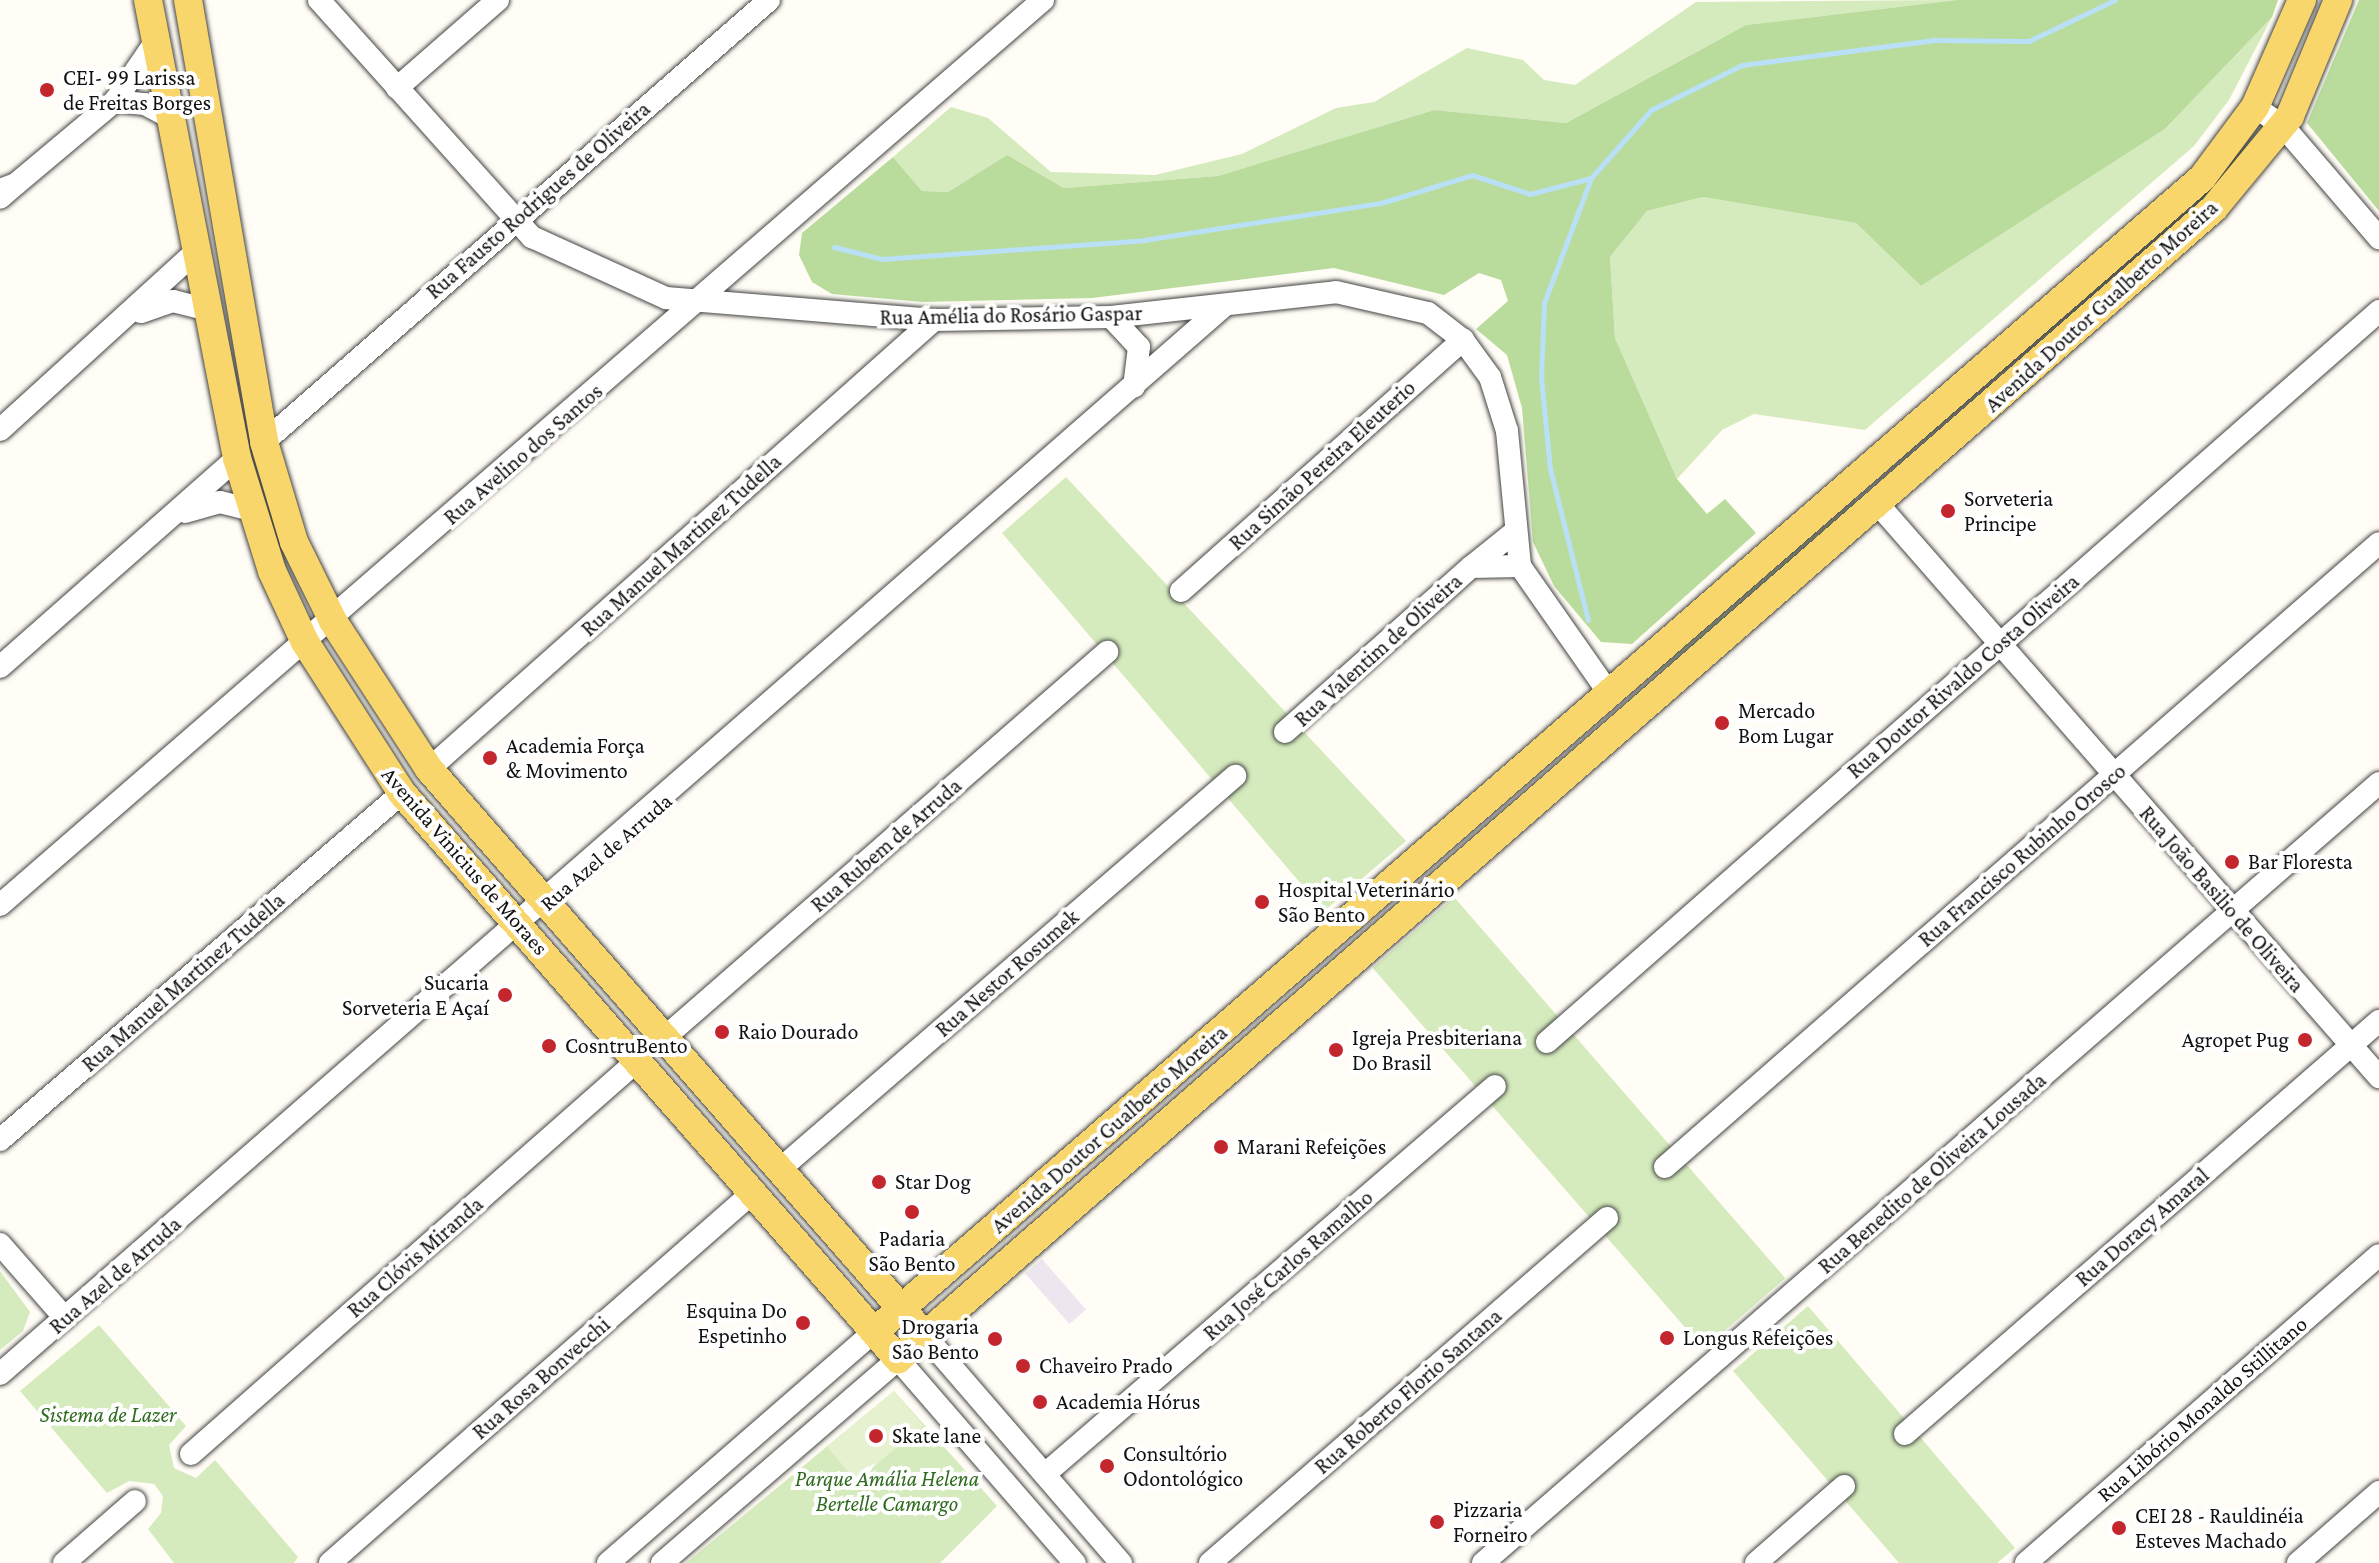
<!DOCTYPE html>
<html>
<head>
<meta charset="utf-8">
<style>
  body { margin:0 }
  #map { position:relative; width:2379px; height:1563px; overflow:hidden; background:#fffdf5; font-family:"Crimson Pro",serif }
  div>[style] { position:absolute }
  .industrial>* { inset:0; background:#eee6ef; transform-origin:0 0 }
  .green>* { inset:0; background:#d5ebbd; transform-origin:0 0 }
  .forest>* { inset:0; background:#b9dc9c }
  .pitch>* { inset:0; background:#e6f2cf; transform-origin:0 0 }
  .stream>* { height:5px; margin:-2.5px; padding:0 2.5px; transform-origin:2.5px; border-radius:2.5px; background:#b9e0f7 }
  .roads { filter:drop-shadow(0 0 2px #444) drop-shadow(0 0 2px #444) }
  .minor>* { height:22px; margin:-11px; padding:0 11px; transform-origin:11px; border-radius:11px; background:#fff }
  .major>* { height:28px; margin:-14px; padding:0 14px; transform-origin:14px; border-radius:14px; background:#f9d66b }
  .dots>* { width:22px; height:22px; translate:-50% -50%; box-sizing:border-box; border:4px solid #fff; border-radius:50% }
  span { translate:-50% -50%; white-space:nowrap; text-align:center; line-height:1.15; -webkit-text-stroke:8px #fff; paint-order:stroke }
  .poi-label { font-size:22px; color:#111 }
  .left { translate:0 -50%; text-align:left }
  .right { translate:-100% -50%; text-align:right }
  .street-label { font-size:22px; color:#111 }
  .park-label { font-size:22px; color:#2f6b1f; font-style:italic }
</style>
</head>
<body>
<div id="map">
  <div class="industrial">
    <div style="left:1042px;top:1259px;width:67px;height:22px;rotate:49deg"></div>
  </div>
  <div class="green">
    <div style="clip-path:polygon(1957px 0,1746px 25px,1566px 123px,1434px 110px,1218px 176px,1064px 188px,1007px 155px,948px 192px,922px 191px,893px 157px,951px 107px,988px 118px,1051px 172px,1155px 175px,1242px 154px,1336px 108px,1374px 102px,1467px 48px,1523px 60px,1544px 80px,1575px 85px,1696px 2px)"></div>
    <div style="clip-path:polygon(2272px 17px,2229px 100px,2194px 146px,1865px 430px,1754px 414px,1722px 430px,1677px 479px,1615px 338px,1610px 257px,1647px 211px,1703px 197px,1856px 223px,1921px 286px,2165px 129px)"></div>
    <div style="clip-path:polygon(2261px 124px,2241px 161px,2176px 224px,1876px 481px)"></div>
    <div style="clip-path:polygon(1066px 477px,1406px 841px,1324px 911px,1002px 533px)"></div>
    <div style="clip-path:polygon(1852px 496px,1856px 504px,1673px 662px,1626px 693px)"></div>
    <div style="left:1454px;top:897px;width:505px;height:108px;rotate:49deg"></div>
    <div style="clip-path:polygon(0 1271px,30px 1312px,23px 1331px,0 1350px)"></div>
    <div style="clip-path:polygon(1808px 1306px,2015px 1548px,1997px 1563px,1899px 1563px,1733px 1371px)"></div>
    <div style="clip-path:polygon(99px 1325px,186px 1426px,169px 1445px,174px 1468px,196px 1478px,215px 1460px,298px 1557px,294px 1563px,174px 1563px,148px 1529px,161px 1513px,163px 1496px,154px 1484px,129px 1481px,107px 1493px,20px 1391px)"></div>
    <div style="clip-path:polygon(894px 1391px,997px 1506px,940px 1563px,686px 1563px)"></div>
  </div>
  <div class="forest">
    <div style="clip-path:polygon(1957px 0,2278px 0,2272px 17px,2165px 129px,1921px 286px,1856px 223px,1703px 197px,1647px 211px,1610px 257px,1615px 338px,1677px 479px,1707px 514px,1725px 499px,1756px 533px,1632px 644px,1601px 642px,1554px 586px,1533px 542px,1522px 408px,1507px 355px,1476px 329px,1508px 301px,1501px 280px,1479px 273px,1444px 295px,1334px 268px,1092px 298px,923px 302px,832px 294px,812px 282px,799px 255px,802px 233px,893px 157px,922px 191px,948px 192px,1007px 155px,1064px 188px,1218px 176px,1434px 110px,1566px 123px,1746px 25px)"></div>
    <div style="clip-path:polygon(2359px 0,2379px 0,2379px 211px,2307px 123px)"></div>
  </div>
  <div class="pitch">
    <div style="left:894px;top:1391px;width:45px;height:87px;rotate:50deg"></div>
  </div>
  <div class="stream">
    <div style="left:834px;top:247px;width:49px;rotate:14deg"></div>
    <div style="left:882px;top:259px;width:263px;rotate:-4.1deg"></div>
    <div style="left:1144px;top:240px;width:240px;rotate:-8.9deg"></div>
    <div style="left:1381px;top:203px;width:95px;rotate:-17.1deg"></div>
    <div style="left:1472px;top:175px;width:61px;rotate:18.1deg"></div>
    <div style="left:1530px;top:194px;width:63px;rotate:-14.7deg"></div>
    <div style="left:1591px;top:178px;width:91px;rotate:-48.6deg"></div>
    <div style="left:1651px;top:110px;width:102px;rotate:-26.3deg"></div>
    <div style="left:1742px;top:65px;width:194px;rotate:-7.4deg"></div>
    <div style="left:1934px;top:40px;width:95px;rotate:0.6deg"></div>
    <div style="left:2029px;top:41px;width:95px;rotate:-25.5deg"></div>
    <div style="left:1588px;top:620px;width:156px;rotate:-104.1deg"></div>
    <div style="left:1550px;top:469px;width:91px;rotate:-95.6deg"></div>
    <div style="left:1541px;top:378px;width:75px;rotate:-87.7deg"></div>
    <div style="left:1544px;top:303px;width:134px;rotate:-69.4deg"></div>
  </div>
  <div class="roads">
    <div class="minor">
      <div style="left:319px;top:0;width:319px;rotate:48.1deg"></div>
      <div style="left:532px;top:237px;width:147px;rotate:24.5deg"></div>
      <div style="left:666px;top:298px;width:269px;rotate:4.7deg"></div>
      <div style="left:934px;top:320px;width:177px;rotate:-1deg"></div>
      <div style="left:1111px;top:317px;width:226px;rotate:-6.3deg"></div>
      <div style="left:1336px;top:292px;width:94px;rotate:12.9deg"></div>
      <div style="left:1428px;top:313px;width:44px;rotate:37.6deg"></div>
      <div style="left:1463px;top:340px;width:46px;rotate:53.9deg"></div>
      <div style="left:1490px;top:377px;width:57px;rotate:72.5deg"></div>
      <div style="left:1507px;top:431px;width:136px;rotate:84.5deg"></div>
      <div style="left:1520px;top:566px;width:155px;rotate:55deg"></div>
      <div style="left:156px;top:41px;width:73px;rotate:124.3deg"></div>
      <div style="left:115px;top:101px;width:30px;rotate:6deg"></div>
      <div style="left:145px;top:104px;width:30px;rotate:28deg"></div>
      <div style="left:397px;top:88px;width:134px;rotate:-41.1deg"></div>
      <div style="left:2255px;top:107px;width:34px;rotate:34deg"></div>
      <div style="left:2283px;top:126px;width:148px;rotate:49.4deg"></div>
      <div style="left:16px;top:184px;width:129px;rotate:-40deg"></div>
      <div style="left:0;top:190px;width:17px;rotate:-21deg"></div>
      <div style="left:16px;top:184px;width:21px;rotate:139deg"></div>
      <div style="left:141px;top:312px;width:34px;rotate:-19deg"></div>
      <div style="left:173px;top:301px;width:36px;rotate:14deg"></div>
      <div style="left:1111px;top:317px;width:41px;rotate:47deg"></div>
      <div style="left:1139px;top:347px;width:40px;rotate:97.1deg"></div>
      <div style="left:0;top:430px;width:266px;rotate:-42.3deg"></div>
      <div style="left:264px;top:442px;width:671px;rotate:-41.19deg"></div>
      <div style="left:1877px;top:503px;width:763px;rotate:48.83deg"></div>
      <div style="left:185px;top:512px;width:36px;rotate:-16deg"></div>
      <div style="left:220px;top:502px;width:33px;rotate:14deg"></div>
      <div style="left:1512px;top:534px;width:53px;rotate:141.2deg"></div>
      <div style="left:1471px;top:567px;width:49px;rotate:-1.2deg"></div>
      <div style="left:1181px;top:591px;width:378px;rotate:-41.7deg"></div>
      <div style="left:0;top:667px;width:316px;rotate:-41.4deg"></div>
      <div style="left:1285px;top:732px;width:249px;rotate:-41.6deg"></div>
      <div style="left:429px;top:769px;width:676px;rotate:-41.64deg"></div>
      <div style="left:0;top:905px;width:1381px;rotate:-40.95deg"></div>
      <div style="left:664px;top:1038px;width:588px;rotate:-41.07deg"></div>
      <div style="left:1547px;top:1042px;width:1108px;rotate:-41.3deg"></div>
      <div style="left:0;top:1140px;width:531px;rotate:-40.8deg"></div>
      <div style="left:1665px;top:1167px;width:948px;rotate:-41.15deg"></div>
      <div style="left:779px;top:1170px;width:603px;rotate:-40.83deg"></div>
      <div style="left:0;top:1244px;width:98px;rotate:48.7deg"></div>
      <div style="left:925px;top:1336px;width:300px;rotate:49.2deg"></div>
      <div style="left:0;top:1374px;width:1626px;rotate:-41.11deg"></div>
      <div style="left:1905px;top:1434px;width:629px;rotate:-41.07deg"></div>
      <div style="left:191px;top:1454px;width:596px;rotate:-41.39deg"></div>
      <div style="left:1045px;top:1474px;width:594px;rotate:-40.77deg"></div>
      <div style="left:64px;top:1563px;width:94px;rotate:-41.1deg"></div>
      <div style="left:330px;top:1563px;width:561px;rotate:-41.24deg"></div>
      <div style="left:608px;top:1563px;width:352px;rotate:-41deg"></div>
      <div style="left:662px;top:1563px;width:312px;rotate:-40.8deg"></div>
      <div style="left:898px;top:1359px;width:270px;rotate:49.1deg"></div>
      <div style="left:1210px;top:1563px;width:526px;rotate:-40.99deg"></div>
      <div style="left:1483px;top:1563px;width:1188px;rotate:-41.04deg"></div>
      <div style="left:1756px;top:1563px;width:117px;rotate:-41.2deg"></div>
      <div style="left:2026px;top:1563px;width:468px;rotate:-41.1deg"></div>
      <div style="left:2298px;top:1563px;width:108px;rotate:-41.2deg"></div>
    </div>
    <div class="major">
      <div style="left:148px;top:0;width:467px;rotate:79deg"></div>
      <div style="left:237px;top:458px;width:118px;rotate:72.8deg"></div>
      <div style="left:272px;top:571px;width:78px;rotate:65.1deg"></div>
      <div style="left:305px;top:642px;width:179px;rotate:57.3deg"></div>
      <div style="left:402px;top:793px;width:753px;rotate:48.77deg"></div>
      <div style="left:898px;top:1359px;width:1748px;rotate:-41.17deg"></div>
      <div style="left:2214px;top:208px;width:119px;rotate:-50.4deg"></div>
      <div style="left:2290px;top:116px;width:126px;rotate:-67.5deg"></div>
      <div style="left:188px;top:0;width:448px;rotate:80.2deg"></div>
      <div style="left:264px;top:442px;width:104px;rotate:73.3deg"></div>
      <div style="left:294px;top:542px;width:88px;rotate:63.7deg"></div>
      <div style="left:333px;top:621px;width:176px;rotate:57deg"></div>
      <div style="left:429px;top:769px;width:736px;rotate:48.8deg"></div>
      <div style="left:874px;top:1332px;width:1759px;rotate:-40.99deg"></div>
      <div style="left:2202px;top:178px;width:89px;rotate:-53.3deg"></div>
      <div style="left:2255px;top:107px;width:117px;rotate:-66.3deg"></div>
    </div>
  </div>
  <div class="dots">
    <div style="left:47px;top:90px;background:#c4262e"></div>
    <div style="left:1948px;top:511px;background:#c4262e"></div>
    <div style="left:1722px;top:723px;background:#c4262e"></div>
    <div style="left:490px;top:758px;background:#c4262e"></div>
    <div style="left:2232px;top:862px;background:#c4262e"></div>
    <div style="left:1262px;top:902px;background:#c4262e"></div>
    <div style="left:505px;top:995px;background:#c4262e"></div>
    <div style="left:722px;top:1032px;background:#c4262e"></div>
    <div style="left:2305px;top:1040px;background:#c4262e"></div>
    <div style="left:549px;top:1046px;background:#c4262e"></div>
    <div style="left:1336px;top:1050px;background:#c4262e"></div>
    <div style="left:1221px;top:1147px;background:#c4262e"></div>
    <div style="left:879px;top:1182px;background:#c4262e"></div>
    <div style="left:912px;top:1212px;background:#c4262e"></div>
    <div style="left:803px;top:1323px;background:#c4262e"></div>
    <div style="left:1667px;top:1338px;background:#c4262e"></div>
    <div style="left:995px;top:1339px;background:#c4262e"></div>
    <div style="left:1023px;top:1366px;background:#c4262e"></div>
    <div style="left:1040px;top:1402px;background:#c4262e"></div>
    <div style="left:876px;top:1436px;background:#c4262e"></div>
    <div style="left:1107px;top:1466px;background:#c4262e"></div>
    <div style="left:1437px;top:1522px;background:#c4262e"></div>
    <div style="left:2119px;top:1528px;background:#c4262e"></div>
  </div>
  <div class="poi-label">
    <span class="left" style="left:63px;top:90px">CEI- 99 Larissa<br>de Freitas Borges</span>
    <span class="left" style="left:1964px;top:511px">Sorveteria<br>Principe</span>
    <span class="left" style="left:1738px;top:723px">Mercado<br>Bom Lugar</span>
    <span class="left" style="left:506px;top:758px">Academia Força<br>&amp; Movimento</span>
    <span class="left" style="left:2248px;top:862px">Bar Floresta</span>
    <span class="left" style="left:1278px;top:902px">Hospital Veterinário<br>São Bento</span>
    <span class="right" style="left:489px;top:995px">Sucaria<br>Sorveteria E Açaí</span>
    <span class="left" style="left:738px;top:1032px">Raio Dourado</span>
    <span class="left" style="left:1352px;top:1050px">Igreja Presbiteriana<br>Do Brasil</span>
    <span class="right" style="left:2289px;top:1040px">Agropet Pug</span>
    <span class="left" style="left:565px;top:1046px">CosntruBento</span>
    <span class="left" style="left:1237px;top:1147px">Marani Refeições</span>
    <span class="left" style="left:895px;top:1182px">Star Dog</span>
    <span style="left:912px;top:1251px">Padaria<br>São Bento</span>
    <span class="right" style="left:787px;top:1323px">Esquina Do<br>Espetinho</span>
    <span class="right" style="left:979px;top:1339px">Drogaria<br>São Bento</span>
    <span class="left" style="left:1683px;top:1338px">Longus Refeições</span>
    <span class="left" style="left:1039px;top:1366px">Chaveiro Prado</span>
    <span class="left" style="left:1056px;top:1402px">Academia Hórus</span>
    <span class="left" style="left:892px;top:1436px">Skate lane</span>
    <span class="left" style="left:1123px;top:1466px">Consultório<br>Odontológico</span>
    <span class="left" style="left:1453px;top:1522px">Pizzaria<br>Forneiro</span>
    <span class="left" style="left:2135px;top:1528px">CEI 28 - Rauldinéia<br>Esteves Machado</span>
  </div>
  <div class="street-label">
    <span style="left:538px;top:200px;rotate:-41deg">Rua Fausto Rodrigues de Oliveira</span>
    <span style="left:2101px;top:306px;rotate:-42deg">Avenida Doutor Gualberto Moreira</span>
    <span style="left:1011px;top:315px;rotate:-1deg">Rua Amélia do Rosário Gaspar</span>
    <span style="left:523px;top:454px;rotate:-41deg">Rua Avelino dos Santos</span>
    <span style="left:1322px;top:465px;rotate:-42deg">Rua Simão Pereira Eleuterio</span>
    <span style="left:681px;top:545px;rotate:-42deg">Rua Manuel Martinez Tudella</span>
    <span style="left:1378px;top:650px;rotate:-42deg">Rua Valentim de Oliveira</span>
    <span style="left:1963px;top:676px;rotate:-41deg">Rua Doutor Rivaldo Costa Oliveira</span>
    <span style="left:886px;top:845px;rotate:-41deg">Rua Rubem de Arruda</span>
    <span style="left:606px;top:852px;rotate:-41deg">Rua Azel de Arruda</span>
    <span style="left:2022px;top:855px;rotate:-41deg">Rua Francisco Rubinho Orosco</span>
    <span style="left:465px;top:861px;rotate:49deg">Avenida Vinicius de Moraes</span>
    <span style="left:2222px;top:899px;rotate:49deg">Rua João Basilio de Oliveira</span>
    <span style="left:1007px;top:973px;rotate:-41deg">Rua Nestor Rosumek</span>
    <span style="left:183px;top:982px;rotate:-41deg">Rua Manuel Martinez Tudella</span>
    <span style="left:1109px;top:1129px;rotate:-41deg">Avenida Doutor Gualberto Moreira</span>
    <span style="left:1932px;top:1173px;rotate:-41deg">Rua Benedito de Oliveira Lousada</span>
    <span style="left:2142px;top:1227px;rotate:-41deg">Rua Doracy Amaral</span>
    <span style="left:415px;top:1257px;rotate:-41deg">Rua Clóvis Miranda</span>
    <span style="left:1288px;top:1265px;rotate:-41deg">Rua José Carlos Ramalho</span>
    <span style="left:115px;top:1275px;rotate:-41deg">Rua Azel de Arruda</span>
    <span style="left:541px;top:1378px;rotate:-41deg">Rua Rosa Bonvecchi</span>
    <span style="left:1408px;top:1391px;rotate:-41deg">Rua Roberto Florio Santana</span>
    <span style="left:2202px;top:1409px;rotate:-41deg">Rua Libório Monaldo Stillitano</span>
  </div>
  <div class="park-label">
    <span style="left:108px;top:1415px">Sistema de Lazer</span>
    <span style="left:887px;top:1491px">Parque Amália Helena<br>Bertelle Camargo</span>
  </div>
</div>
</body>
</html>
